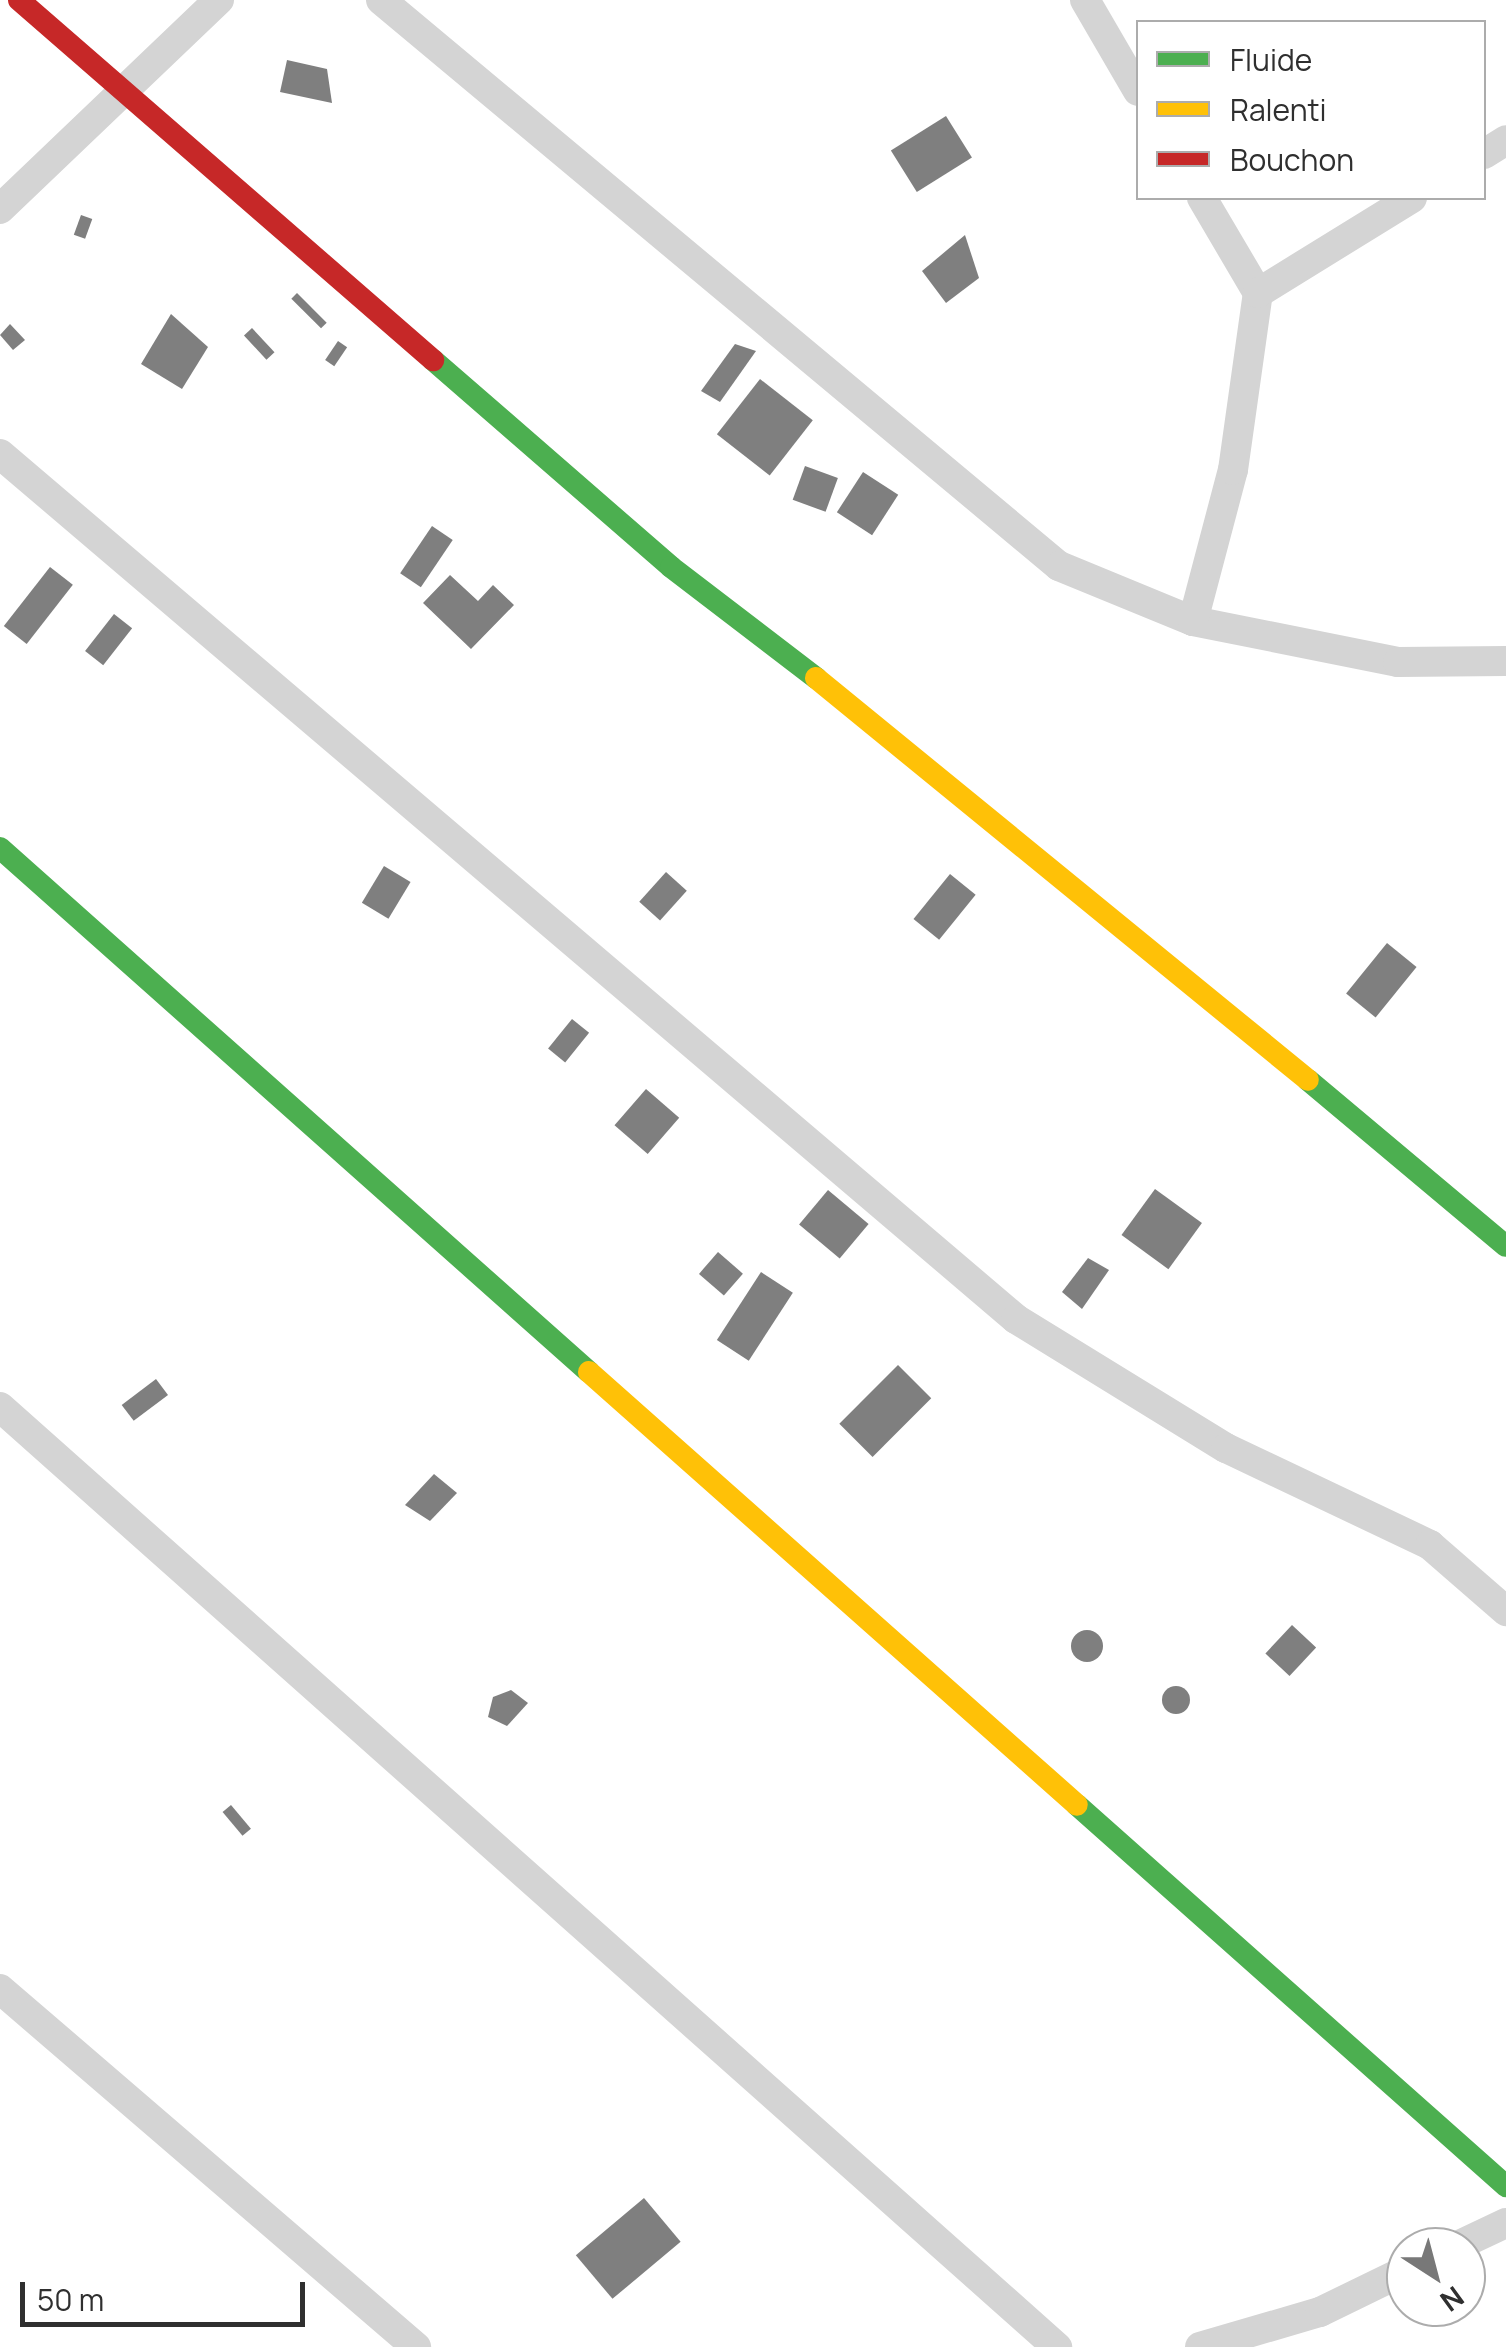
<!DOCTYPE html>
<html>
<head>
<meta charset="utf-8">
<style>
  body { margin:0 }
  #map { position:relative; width:1506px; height:2347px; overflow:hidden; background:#fff; font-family:Manrope,sans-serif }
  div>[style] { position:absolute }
  .building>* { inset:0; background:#7f7f7f; transform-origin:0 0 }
  .round { border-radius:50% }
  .street>* { height:30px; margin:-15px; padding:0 15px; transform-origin:15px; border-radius:15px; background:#d4d4d4 }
  .fast>* { height:22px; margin:-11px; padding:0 11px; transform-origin:11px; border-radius:11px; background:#4caf50 }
  .slow>* { height:22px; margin:-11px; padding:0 11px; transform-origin:11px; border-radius:11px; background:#ffc107 }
  .jam>* { height:22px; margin:-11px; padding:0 11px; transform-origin:11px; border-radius:11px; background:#c62828 }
  span { translate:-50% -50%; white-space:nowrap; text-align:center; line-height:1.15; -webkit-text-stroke:10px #fff; paint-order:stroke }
  .legend { position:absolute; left:1136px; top:20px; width:350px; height:180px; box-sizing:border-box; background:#fff; border:2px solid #acacac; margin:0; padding:12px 18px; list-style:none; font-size:30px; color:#2f2f2f }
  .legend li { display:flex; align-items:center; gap:20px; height:50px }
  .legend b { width:50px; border:2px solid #acacac }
  .north { position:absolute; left:1386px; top:2227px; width:100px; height:100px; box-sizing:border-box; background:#fff; border:2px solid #acacac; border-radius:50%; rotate:144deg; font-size:28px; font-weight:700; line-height:40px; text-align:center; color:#2f2f2f }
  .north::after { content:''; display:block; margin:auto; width:35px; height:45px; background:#787878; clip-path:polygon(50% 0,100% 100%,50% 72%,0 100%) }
  .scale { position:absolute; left:20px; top:2282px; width:285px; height:45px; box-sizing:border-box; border:5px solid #2f2f2f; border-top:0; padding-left:12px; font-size:30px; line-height:35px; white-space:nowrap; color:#2f2f2f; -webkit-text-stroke:8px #fff; paint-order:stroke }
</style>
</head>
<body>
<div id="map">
  <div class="building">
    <div style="clip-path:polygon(287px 60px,327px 69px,332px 103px,280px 92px)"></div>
    <div style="left:946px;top:116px;width:49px;height:65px;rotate:58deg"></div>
    <div style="left:81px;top:215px;width:12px;height:21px;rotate:20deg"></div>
    <div style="clip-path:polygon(965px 235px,979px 278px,946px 303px,922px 271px)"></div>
    <div style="left:297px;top:293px;width:42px;height:8px;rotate:45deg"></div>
    <div style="clip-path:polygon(171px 314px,208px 347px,182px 389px,141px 364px)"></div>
    <div style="clip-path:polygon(10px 324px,25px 340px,13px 350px,0 335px)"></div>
    <div style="left:252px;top:328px;width:33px;height:11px;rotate:47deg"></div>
    <div style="left:338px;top:341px;width:11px;height:23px;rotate:34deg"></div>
    <div style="clip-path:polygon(735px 344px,756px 351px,720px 402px,701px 391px)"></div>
    <div style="left:760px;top:379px;width:67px;height:70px;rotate:38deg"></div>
    <div style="left:805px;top:466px;width:35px;height:36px;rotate:20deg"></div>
    <div style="left:863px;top:472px;width:42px;height:48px;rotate:33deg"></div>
    <div style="left:432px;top:526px;width:25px;height:57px;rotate:34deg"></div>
    <div style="left:50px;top:567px;width:29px;height:75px;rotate:38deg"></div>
    <div style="clip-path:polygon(450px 575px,478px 601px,493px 585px,514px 605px,471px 649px,423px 603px)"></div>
    <div style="left:114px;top:614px;width:23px;height:47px;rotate:38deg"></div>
    <div style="left:384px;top:866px;width:31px;height:43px;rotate:31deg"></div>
    <div style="left:666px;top:872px;width:28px;height:40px;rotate:42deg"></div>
    <div style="left:950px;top:874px;width:33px;height:58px;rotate:39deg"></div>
    <div style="left:1387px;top:943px;width:38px;height:65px;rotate:39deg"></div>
    <div style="left:572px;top:1019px;width:22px;height:38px;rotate:39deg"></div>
    <div style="left:646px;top:1089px;width:44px;height:48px;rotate:41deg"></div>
    <div style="left:1155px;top:1189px;width:58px;height:57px;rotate:36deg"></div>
    <div style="left:828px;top:1190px;width:53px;height:45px;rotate:40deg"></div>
    <div style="left:718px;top:1252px;width:33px;height:29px;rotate:41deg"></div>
    <div style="clip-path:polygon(1088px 1258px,1109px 1270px,1082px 1309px,1062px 1292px)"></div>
    <div style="left:761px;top:1272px;width:38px;height:81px;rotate:33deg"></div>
    <div style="left:898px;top:1365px;width:47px;height:83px;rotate:45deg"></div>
    <div style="left:156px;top:1379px;width:20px;height:43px;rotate:53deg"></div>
    <div style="clip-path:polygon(434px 1474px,457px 1493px,430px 1521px,405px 1505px)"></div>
    <div style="left:1292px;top:1625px;width:33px;height:39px;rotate:43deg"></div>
    <div class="round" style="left:1071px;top:1630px;width:32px;height:32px"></div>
    <div class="round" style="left:1162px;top:1686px;width:28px;height:28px"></div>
    <div style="clip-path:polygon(511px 1690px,528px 1703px,507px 1726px,488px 1717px,493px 1697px)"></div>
    <div style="left:231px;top:1805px;width:31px;height:11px;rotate:50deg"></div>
    <div style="left:644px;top:2198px;width:57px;height:89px;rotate:50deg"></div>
  </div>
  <div class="street">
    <div style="left:381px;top:0;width:883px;rotate:39.86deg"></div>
    <div style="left:1059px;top:566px;width:145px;rotate:22.3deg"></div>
    <div style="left:1193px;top:621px;width:209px;rotate:11.3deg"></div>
    <div style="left:1398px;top:662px;width:108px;rotate:-0.5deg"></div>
    <div style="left:1085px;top:0;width:105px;rotate:59.8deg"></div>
    <div style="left:1484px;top:154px;width:26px;rotate:-32deg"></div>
    <div style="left:1202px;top:198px;width:110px;rotate:59.5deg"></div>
    <div style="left:0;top:209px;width:303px;rotate:-43.7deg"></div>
    <div style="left:0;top:454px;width:1334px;rotate:40.41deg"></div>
    <div style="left:1016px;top:1319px;width:246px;rotate:31.6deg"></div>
    <div style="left:1226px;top:1448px;width:226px;rotate:25.4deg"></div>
    <div style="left:1430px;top:1545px;width:101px;rotate:41deg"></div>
    <div style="left:1193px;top:621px;width:156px;rotate:-75.2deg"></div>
    <div style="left:1233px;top:470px;width:179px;rotate:-82deg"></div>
    <div style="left:1258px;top:293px;width:181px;rotate:-31.7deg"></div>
    <div style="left:0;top:1407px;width:1415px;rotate:41.65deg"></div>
    <div style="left:0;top:1989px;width:549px;rotate:40.71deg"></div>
    <div style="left:1455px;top:2247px;width:56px;rotate:-25.2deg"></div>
    <div style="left:1200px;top:2347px;width:125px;rotate:-16.3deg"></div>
    <div style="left:1320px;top:2312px;width:96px;rotate:-26deg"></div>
  </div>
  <div class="fast">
    <div style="left:433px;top:360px;width:315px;rotate:41deg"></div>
    <div style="left:671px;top:567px;width:183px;rotate:37.4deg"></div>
    <div style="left:0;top:848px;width:788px;rotate:41.66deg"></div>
    <div style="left:1308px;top:1080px;width:258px;rotate:40deg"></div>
    <div style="left:1077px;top:1805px;width:574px;rotate:41.61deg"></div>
  </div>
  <div class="slow">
    <div style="left:816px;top:678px;width:635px;rotate:39.25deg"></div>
    <div style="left:589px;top:1372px;width:652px;rotate:41.58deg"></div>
  </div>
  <div class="jam">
    <div style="left:19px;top:0;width:549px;rotate:41.01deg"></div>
  </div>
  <ul class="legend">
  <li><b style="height:12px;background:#4caf50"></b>Fluide</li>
  <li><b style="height:12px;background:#ffc107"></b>Ralenti</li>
  <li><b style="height:12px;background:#c62828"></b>Bouchon</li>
  </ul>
  <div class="north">N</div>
  <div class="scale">50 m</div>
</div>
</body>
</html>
